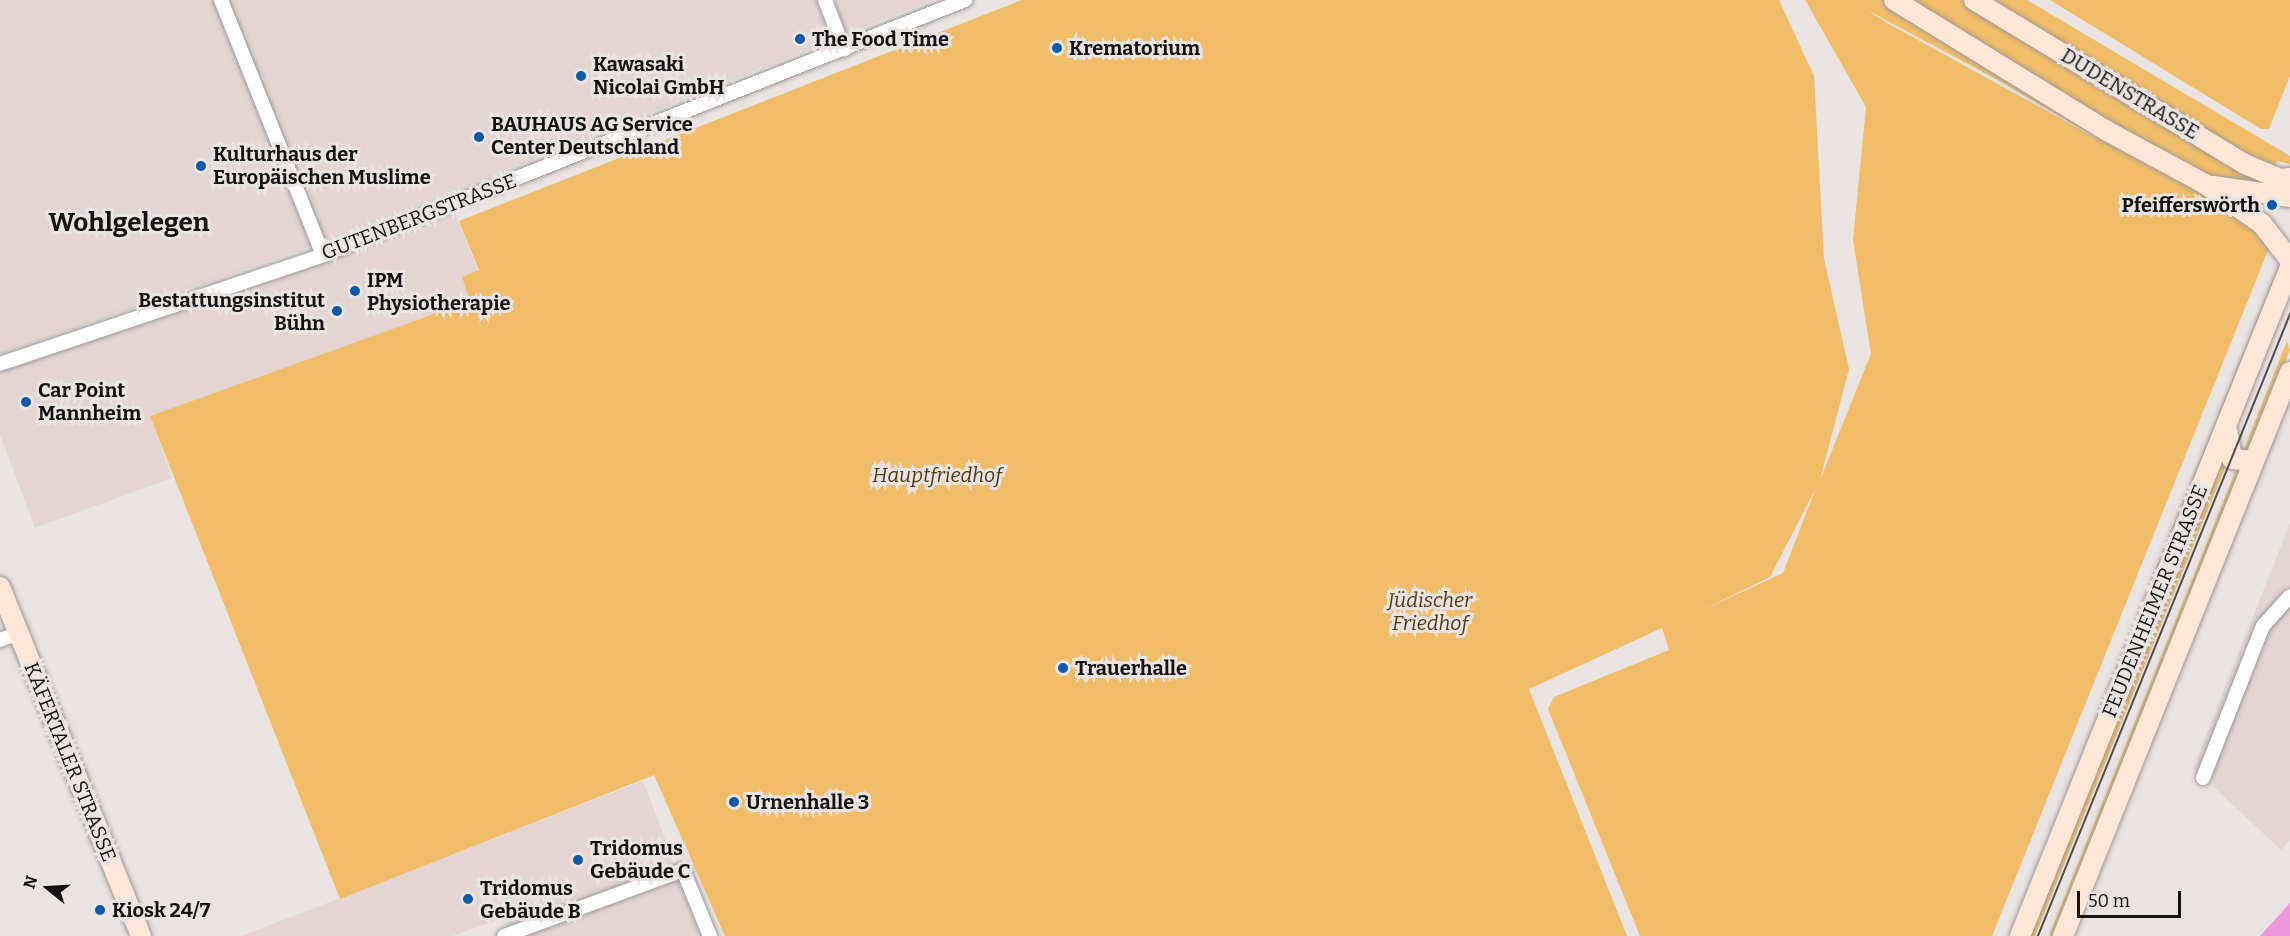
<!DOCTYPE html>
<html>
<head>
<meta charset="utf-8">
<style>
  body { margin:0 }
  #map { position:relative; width:2290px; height:936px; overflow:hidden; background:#e9e3e2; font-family:Bitter,serif }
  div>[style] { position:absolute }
  .built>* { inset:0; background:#e4d5d3 }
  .green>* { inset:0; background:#f1bd68 }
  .water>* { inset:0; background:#ea98db }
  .roads { filter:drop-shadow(0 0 2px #9e9898) drop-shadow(0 0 2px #9e9898) }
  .street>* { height:14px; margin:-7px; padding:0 7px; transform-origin:7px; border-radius:7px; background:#fff }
  .secondary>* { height:20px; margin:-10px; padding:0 10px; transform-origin:10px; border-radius:10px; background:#fee6d6 }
  .tram>* { height:1.5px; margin:-0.75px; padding:0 0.75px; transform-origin:0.75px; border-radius:0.75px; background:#524e4e }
  .dots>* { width:16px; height:16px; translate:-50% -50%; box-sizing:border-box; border:3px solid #e9e3e2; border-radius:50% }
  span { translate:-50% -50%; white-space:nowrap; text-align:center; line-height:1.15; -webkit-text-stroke:6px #e9e3e2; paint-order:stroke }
  .poi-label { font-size:20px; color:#141212; font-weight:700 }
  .left { translate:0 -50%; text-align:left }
  .right { translate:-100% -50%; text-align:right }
  .street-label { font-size:20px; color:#141212 }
  .park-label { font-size:20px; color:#523b13; font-style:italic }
  .district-label { font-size:26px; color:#141212; font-weight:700 }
  .north { position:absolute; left:18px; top:858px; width:60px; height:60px; -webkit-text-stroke:4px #e9e3e2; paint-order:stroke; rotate:288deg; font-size:16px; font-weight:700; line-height:24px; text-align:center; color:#141212 }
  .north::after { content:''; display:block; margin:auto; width:21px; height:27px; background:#141212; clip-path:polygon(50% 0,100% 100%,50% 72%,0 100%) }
  .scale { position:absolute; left:2077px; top:891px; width:104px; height:27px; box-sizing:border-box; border:3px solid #141212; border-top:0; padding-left:8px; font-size:18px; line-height:21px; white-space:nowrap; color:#141212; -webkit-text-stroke:4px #e9e3e2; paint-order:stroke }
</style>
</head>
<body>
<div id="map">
  <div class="built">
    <div style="clip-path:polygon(0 0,932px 0,341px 236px,0 354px)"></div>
    <div style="clip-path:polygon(455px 213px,478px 271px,462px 277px,471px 301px,150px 416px,172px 478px,35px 528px,0 435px,0 372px,325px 263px)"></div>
    <div style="clip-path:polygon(2290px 523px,2290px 840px,2281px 850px,2193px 768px)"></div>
    <div style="clip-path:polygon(643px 781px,702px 936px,513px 936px,506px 917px,452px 936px,242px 936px)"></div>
  </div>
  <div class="green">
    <div style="clip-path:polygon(evenodd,1022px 0,1779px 0,1814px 76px,1824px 259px,1849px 369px,1820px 480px,1871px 354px,1853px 240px,1866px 107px,1805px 0,2027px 0,2290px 156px,2290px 164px,2277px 161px,2251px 228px,2271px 243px,1992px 936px,1640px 936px,1548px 709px,1554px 697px,1669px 650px,1662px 628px,1529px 689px,1627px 936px,725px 936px,654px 775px,340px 899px,150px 416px,470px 301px,462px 277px,479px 270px,459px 221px,1022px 0,1867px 10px,1998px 80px,2112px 147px,1889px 24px,1867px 10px,1022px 0,1816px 488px,1783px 573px,1698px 612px,1770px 577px,1816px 488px)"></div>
    <div style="clip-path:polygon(2050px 0,2290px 0,2290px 76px,2269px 129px,2261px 129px)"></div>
    <div style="clip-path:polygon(2278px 267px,2281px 268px,2154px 584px,2154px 574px)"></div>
    <div style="clip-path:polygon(2287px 341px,2290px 350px,2247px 457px,2241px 457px)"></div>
    <div style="clip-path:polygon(2221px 459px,2226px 465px,2035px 936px,2029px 936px)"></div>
    <div style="clip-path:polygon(2236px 470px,2241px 471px,2053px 936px,2049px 936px)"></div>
  </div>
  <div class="water">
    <div style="clip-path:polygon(2290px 903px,2290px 936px,2260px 936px)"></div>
  </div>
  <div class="roads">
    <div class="street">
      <div style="left:221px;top:0;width:275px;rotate:68.2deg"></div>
      <div style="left:825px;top:0;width:53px;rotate:68.8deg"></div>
      <div style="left:0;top:364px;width:341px;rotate:-18.6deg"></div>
      <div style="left:323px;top:255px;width:691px;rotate:-21.66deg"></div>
      <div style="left:0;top:640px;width:19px;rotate:-21deg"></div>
      <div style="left:2203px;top:778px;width:163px;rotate:-68.5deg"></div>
      <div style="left:2263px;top:626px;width:40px;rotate:-48deg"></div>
      <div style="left:504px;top:936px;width:191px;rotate:-20.2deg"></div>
      <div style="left:683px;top:870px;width:71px;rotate:67.8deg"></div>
    </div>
    <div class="secondary">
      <div style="left:1894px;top:0;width:250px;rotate:31.6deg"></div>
      <div style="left:2107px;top:131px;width:111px;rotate:28.4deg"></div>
      <div style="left:2205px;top:184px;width:70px;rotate:35.1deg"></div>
      <div style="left:2262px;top:224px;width:46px;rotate:52.1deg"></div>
      <div style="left:1974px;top:0;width:317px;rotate:31.2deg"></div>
      <div style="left:2245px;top:164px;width:38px;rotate:23deg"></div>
      <div style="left:2280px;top:179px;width:10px;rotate:-6deg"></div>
      <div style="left:2213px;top:186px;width:78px;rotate:8.1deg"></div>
      <div style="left:2227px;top:430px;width:29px;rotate:80deg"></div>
      <div style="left:2232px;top:459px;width:22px;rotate:5deg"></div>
      <div style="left:0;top:587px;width:376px;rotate:68deg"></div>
      <div style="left:2020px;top:936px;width:721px;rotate:-68.02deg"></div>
      <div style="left:2063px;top:936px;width:608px;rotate:-68.08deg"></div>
    </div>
  </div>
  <div class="tram">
    <div style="left:2038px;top:936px;width:671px;rotate:-67.94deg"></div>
  </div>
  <div class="dots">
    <div style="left:800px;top:39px;background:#0f5aa9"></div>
    <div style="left:1057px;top:48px;background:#0f5aa9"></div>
    <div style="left:581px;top:76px;background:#0f5aa9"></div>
    <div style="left:479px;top:137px;background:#0f5aa9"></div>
    <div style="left:201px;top:166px;background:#0f5aa9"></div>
    <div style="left:2272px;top:205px;background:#0f5aa9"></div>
    <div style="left:355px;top:291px;background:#0f5aa9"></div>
    <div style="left:337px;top:311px;background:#0f5aa9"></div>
    <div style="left:26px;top:402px;background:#0f5aa9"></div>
    <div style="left:1063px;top:668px;background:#0f5aa9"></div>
    <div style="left:734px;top:802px;background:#0f5aa9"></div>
    <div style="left:578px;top:860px;background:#0f5aa9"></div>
    <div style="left:468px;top:899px;background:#0f5aa9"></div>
    <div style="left:100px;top:910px;background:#0f5aa9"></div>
  </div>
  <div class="poi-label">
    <span class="left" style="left:812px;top:39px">The Food Time</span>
    <span class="left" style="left:1069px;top:48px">Krematorium</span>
    <span class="left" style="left:593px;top:76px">Kawasaki<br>Nicolai GmbH</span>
    <span class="left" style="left:491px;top:136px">BAUHAUS AG Service<br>Center Deutschland</span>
    <span class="left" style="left:213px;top:166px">Kulturhaus der<br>Europäischen Muslime</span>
    <span class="right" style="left:2260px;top:205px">Pfeifferswörth</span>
    <span class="left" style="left:367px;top:292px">IPM<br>Physiotherapie</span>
    <span class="right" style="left:325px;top:312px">Bestattungsinstitut<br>Bühn</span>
    <span class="left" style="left:38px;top:402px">Car Point<br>Mannheim</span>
    <span class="left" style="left:1075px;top:668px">Trauerhalle</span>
    <span class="left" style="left:746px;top:802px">Urnenhalle 3</span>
    <span class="left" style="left:590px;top:860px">Tridomus<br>Gebäude C</span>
    <span class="left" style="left:480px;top:900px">Tridomus<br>Gebäude B</span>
    <span class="left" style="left:112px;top:910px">Kiosk 24/7</span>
  </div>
  <div class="street-label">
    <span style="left:2130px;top:94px;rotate:31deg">DUDENSTRASSE</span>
    <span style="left:419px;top:217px;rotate:-21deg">GUTENBERGSTRASSE</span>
    <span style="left:2155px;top:601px;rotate:-68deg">FEUDENHEIMER STRASSE</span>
    <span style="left:70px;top:762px;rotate:68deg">KÄFERTALER STRASSE</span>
  </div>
  <div class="park-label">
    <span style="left:937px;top:475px">Hauptfriedhof</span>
    <span style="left:1430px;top:612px">Jüdischer<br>Friedhof</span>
  </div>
  <div class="district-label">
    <span style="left:129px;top:223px">Wohlgelegen</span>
  </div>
  <div class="north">N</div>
  <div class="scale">50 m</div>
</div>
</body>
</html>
